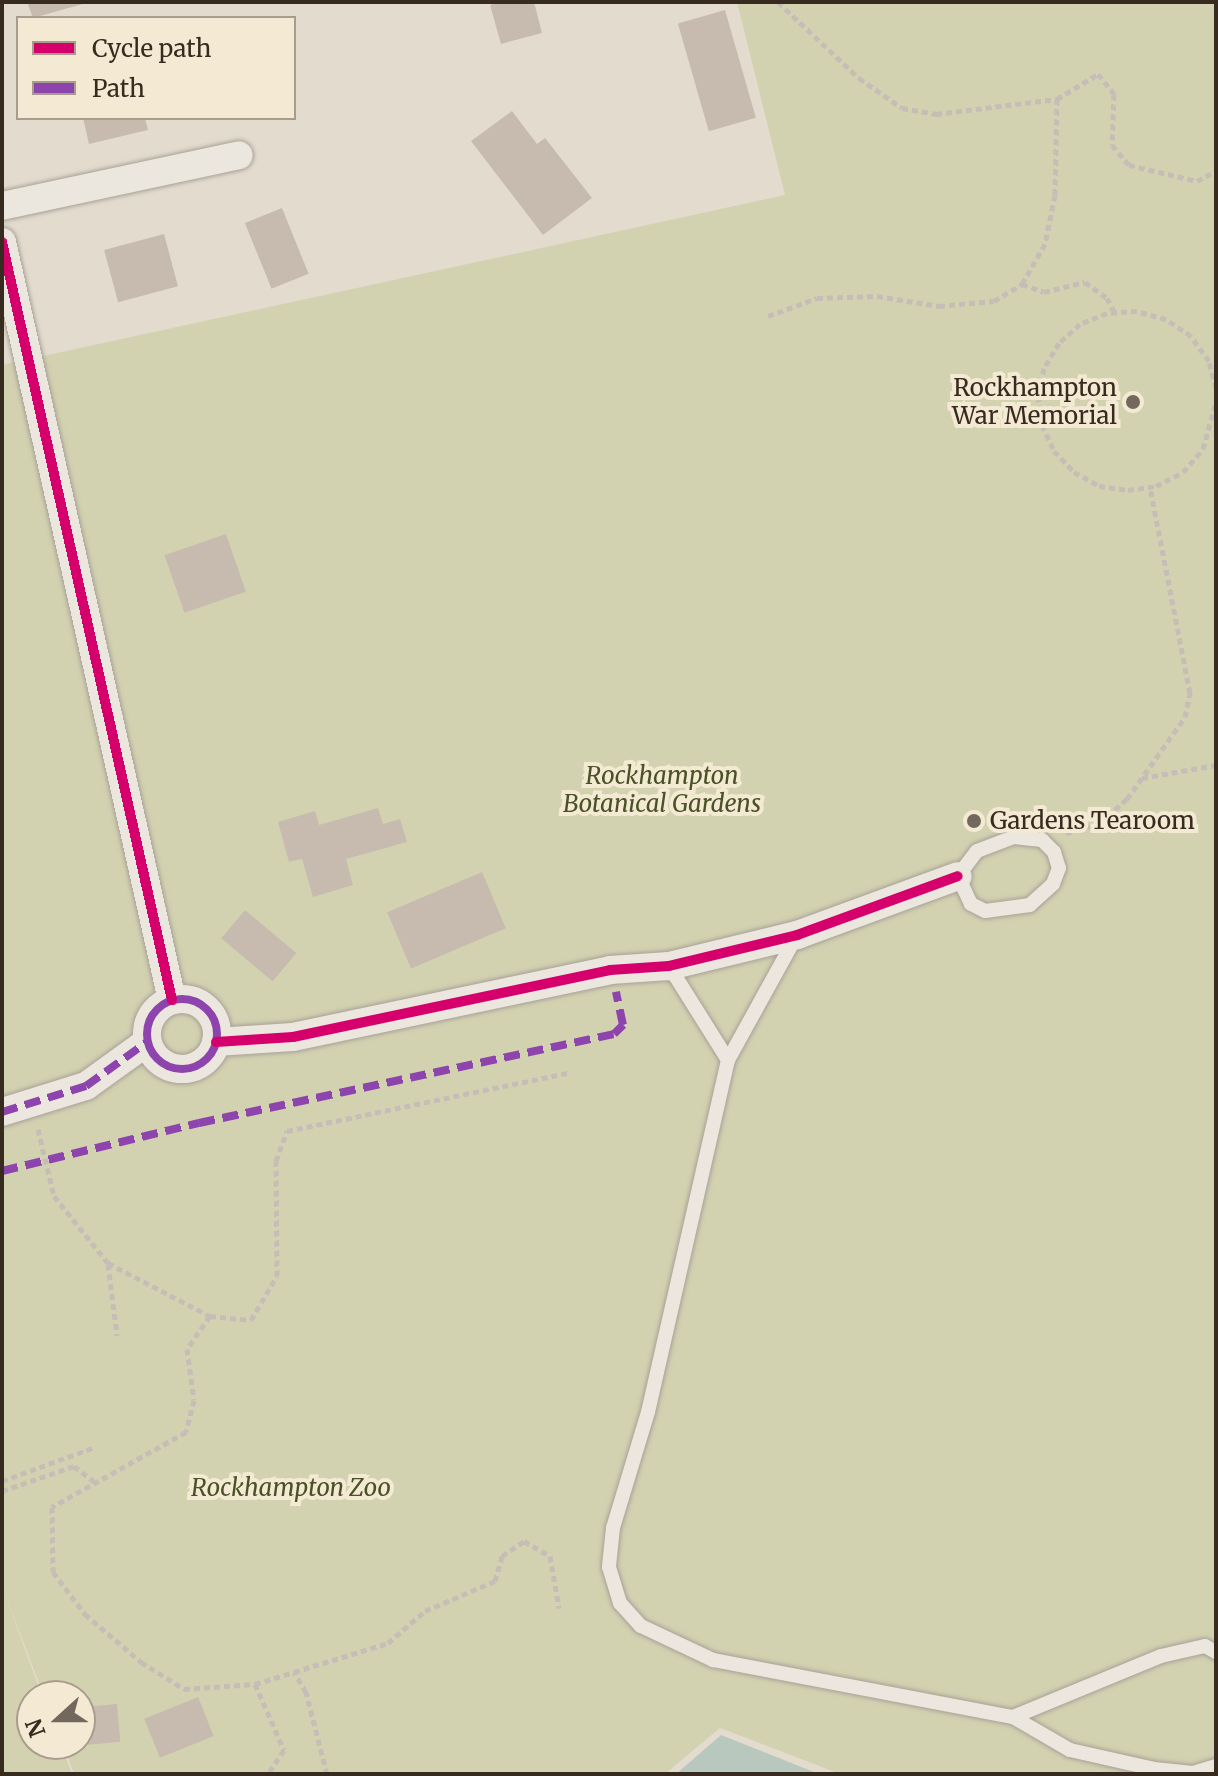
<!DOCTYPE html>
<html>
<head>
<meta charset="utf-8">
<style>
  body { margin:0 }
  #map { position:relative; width:1218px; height:1776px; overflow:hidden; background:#e3dcce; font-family:Merriweather,serif }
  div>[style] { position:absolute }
  .green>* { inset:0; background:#d2d2b1 }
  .water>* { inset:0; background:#b8c8bf }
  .building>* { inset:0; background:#c7bbaf; transform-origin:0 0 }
  .path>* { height:5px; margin-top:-2.5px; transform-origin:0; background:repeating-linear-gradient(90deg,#c4beb6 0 6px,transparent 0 10px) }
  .roads { filter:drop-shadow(0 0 2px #a8a197) drop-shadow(0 0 2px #a8a197) }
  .service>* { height:14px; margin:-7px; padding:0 7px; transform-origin:7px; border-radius:7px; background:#ece7de }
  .minor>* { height:28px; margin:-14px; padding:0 14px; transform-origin:14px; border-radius:14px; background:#ece7de }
  .minor>.ring { margin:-14px; padding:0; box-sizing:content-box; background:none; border:28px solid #ece7de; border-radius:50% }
  .quiet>* { height:8px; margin-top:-4px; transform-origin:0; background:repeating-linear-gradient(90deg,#8e44ad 0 16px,transparent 0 24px) }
  .quiet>.ring { margin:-4px; padding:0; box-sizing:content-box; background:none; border:8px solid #8e44ad; border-radius:50% }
  .cycleway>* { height:10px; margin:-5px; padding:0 5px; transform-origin:5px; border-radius:5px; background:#d6006c }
  .dots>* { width:22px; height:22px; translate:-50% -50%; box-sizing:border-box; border:4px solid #f4ead4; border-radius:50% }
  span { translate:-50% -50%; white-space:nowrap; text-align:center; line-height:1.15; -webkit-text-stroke:8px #f4ead4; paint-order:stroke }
  .poi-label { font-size:24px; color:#372a1f }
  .right { translate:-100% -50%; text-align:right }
  .left { translate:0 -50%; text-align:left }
  .park-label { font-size:24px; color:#485226; font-style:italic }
  .frame { position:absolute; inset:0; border:4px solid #372a1f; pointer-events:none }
  .legend { position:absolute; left:16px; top:16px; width:280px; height:104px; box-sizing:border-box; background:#f4ead4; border:2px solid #a89d8c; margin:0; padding:10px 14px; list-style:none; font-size:24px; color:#372a1f }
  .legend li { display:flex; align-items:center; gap:16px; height:40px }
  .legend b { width:40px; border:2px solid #a89d8c }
  .north { position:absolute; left:16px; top:1680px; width:80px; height:80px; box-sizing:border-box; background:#f4ead4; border:2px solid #a89d8c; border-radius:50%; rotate:249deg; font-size:22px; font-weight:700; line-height:32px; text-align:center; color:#372a1f }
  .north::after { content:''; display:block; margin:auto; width:28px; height:36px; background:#73685c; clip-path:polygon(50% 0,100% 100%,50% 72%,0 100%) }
</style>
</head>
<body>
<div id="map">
  <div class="green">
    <div style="clip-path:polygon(737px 2px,1216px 2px,1216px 1774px,840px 1774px,720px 1728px,665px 1774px,74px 1774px,63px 1744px,80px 1744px,80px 1696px,44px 1696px,4px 1592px,42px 1696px,32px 1696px,32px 1744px,61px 1744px,72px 1774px,2px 1774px,2px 365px,785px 195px)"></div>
  </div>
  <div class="water">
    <div style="clip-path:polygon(721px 1735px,819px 1774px,676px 1774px)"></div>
  </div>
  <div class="building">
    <div style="clip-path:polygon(27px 2px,90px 2px,33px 18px)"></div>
    <div style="clip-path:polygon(502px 2px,534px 2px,542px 33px,501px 44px,490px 5px)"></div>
    <div style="left:725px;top:10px;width:112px;height:49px;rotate:74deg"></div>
    <div style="clip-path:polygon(512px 111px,537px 144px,545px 138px,592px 198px,543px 235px,471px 141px)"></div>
    <div style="clip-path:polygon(83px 118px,145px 118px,148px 130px,89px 144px)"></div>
    <div style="left:282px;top:208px;width:71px;height:40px;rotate:68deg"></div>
    <div style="left:164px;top:234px;width:54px;height:62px;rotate:75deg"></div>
    <div style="left:226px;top:534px;width:61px;height:65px;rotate:71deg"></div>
    <div style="clip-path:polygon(378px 808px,383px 824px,400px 819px,407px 842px,346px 859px,353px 885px,313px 897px,302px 859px,289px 862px,278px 822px,315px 811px,319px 825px)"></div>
    <div style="left:482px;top:872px;width:61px;height:103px;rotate:67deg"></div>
    <div style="left:245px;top:910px;width:67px;height:37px;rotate:40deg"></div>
    <div style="left:198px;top:1697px;width:42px;height:58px;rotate:68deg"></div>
    <div style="left:117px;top:1704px;width:38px;height:32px;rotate:85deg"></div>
  </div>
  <div class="path">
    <div style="left:778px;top:2px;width:111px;rotate:43.2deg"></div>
    <div style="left:859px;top:78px;width:52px;rotate:34.9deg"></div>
    <div style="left:902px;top:108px;width:35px;rotate:10deg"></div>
    <div style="left:936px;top:114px;width:122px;rotate:-7.1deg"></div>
    <div style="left:1057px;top:99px;width:48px;rotate:-31.4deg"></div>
    <div style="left:1098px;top:74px;width:26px;rotate:51deg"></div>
    <div style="left:1114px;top:94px;width:51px;rotate:92.2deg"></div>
    <div style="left:1112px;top:145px;width:26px;rotate:50deg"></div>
    <div style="left:1129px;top:165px;width:70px;rotate:13.2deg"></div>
    <div style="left:1197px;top:181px;width:21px;rotate:-28deg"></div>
    <div style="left:1057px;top:99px;width:96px;rotate:91.2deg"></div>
    <div style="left:1055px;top:195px;width:50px;rotate:101.5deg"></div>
    <div style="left:1045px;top:244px;width:46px;rotate:119.9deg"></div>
    <div style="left:1022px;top:284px;width:23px;rotate:20deg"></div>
    <div style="left:1044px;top:292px;width:42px;rotate:-13.7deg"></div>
    <div style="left:1085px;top:282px;width:27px;rotate:36deg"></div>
    <div style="left:1107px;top:298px;width:16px;rotate:63deg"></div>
    <div style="left:768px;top:316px;width:52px;rotate:-20.2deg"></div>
    <div style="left:817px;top:298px;width:60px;rotate:-1.9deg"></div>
    <div style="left:877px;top:296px;width:63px;rotate:9.2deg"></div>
    <div style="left:939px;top:306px;width:55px;rotate:-5.2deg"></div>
    <div style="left:994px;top:301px;width:33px;rotate:-31deg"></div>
    <div style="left:1216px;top:388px;width:28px;rotate:-105deg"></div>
    <div style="left:1209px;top:361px;width:31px;rotate:-126deg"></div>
    <div style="left:1191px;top:336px;width:30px;rotate:-146deg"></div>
    <div style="left:1166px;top:319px;width:30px;rotate:-165deg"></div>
    <div style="left:1137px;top:311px;width:30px;rotate:176deg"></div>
    <div style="left:1107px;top:313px;width:29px;rotate:158deg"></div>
    <div style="left:1080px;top:324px;width:28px;rotate:138deg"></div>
    <div style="left:1059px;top:343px;width:29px;rotate:121deg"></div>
    <div style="left:1044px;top:368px;width:29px;rotate:102deg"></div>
    <div style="left:1038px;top:396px;width:29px;rotate:82deg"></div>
    <div style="left:1042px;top:425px;width:29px;rotate:65deg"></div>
    <div style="left:1054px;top:451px;width:29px;rotate:46deg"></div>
    <div style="left:1074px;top:472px;width:29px;rotate:29deg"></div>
    <div style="left:1099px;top:486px;width:29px;rotate:8deg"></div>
    <div style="left:1128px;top:490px;width:28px;rotate:-8deg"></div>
    <div style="left:1156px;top:486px;width:30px;rotate:-27deg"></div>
    <div style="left:1183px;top:472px;width:30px;rotate:-49deg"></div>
    <div style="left:1203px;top:449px;width:49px;rotate:-74.5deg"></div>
    <div style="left:1142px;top:778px;width:75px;rotate:-10deg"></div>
    <div style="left:1066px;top:833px;width:35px;rotate:-16deg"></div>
    <div style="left:1100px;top:823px;width:36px;rotate:-42deg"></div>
    <div style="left:1127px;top:799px;width:100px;rotate:-54.7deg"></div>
    <div style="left:1185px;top:717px;width:25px;rotate:-78deg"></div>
    <div style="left:1190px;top:693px;width:210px;rotate:-101deg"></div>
    <div style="left:38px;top:1129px;width:69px;rotate:76.6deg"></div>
    <div style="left:54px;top:1196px;width:86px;rotate:51.1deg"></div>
    <div style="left:108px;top:1263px;width:115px;rotate:27.5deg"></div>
    <div style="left:210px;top:1316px;width:41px;rotate:5.6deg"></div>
    <div style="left:251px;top:1320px;width:51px;rotate:-59.4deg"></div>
    <div style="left:277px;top:1276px;width:115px;rotate:-90.5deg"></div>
    <div style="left:276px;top:1161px;width:32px;rotate:-70deg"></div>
    <div style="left:287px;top:1131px;width:290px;rotate:-11.7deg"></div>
    <div style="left:108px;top:1264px;width:72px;rotate:82.8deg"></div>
    <div style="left:210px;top:1316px;width:40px;rotate:124.9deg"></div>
    <div style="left:187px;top:1349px;width:51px;rotate:82.2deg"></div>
    <div style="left:194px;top:1400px;width:33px;rotate:104deg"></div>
    <div style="left:186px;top:1432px;width:154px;rotate:150.8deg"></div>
    <div style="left:52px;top:1507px;width:65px;rotate:89.1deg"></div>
    <div style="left:53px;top:1572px;width:53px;rotate:52.7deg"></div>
    <div style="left:85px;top:1614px;width:74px;rotate:40.6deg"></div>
    <div style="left:141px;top:1662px;width:51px;rotate:32.1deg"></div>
    <div style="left:184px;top:1689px;width:71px;rotate:-4deg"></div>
    <div style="left:255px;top:1684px;width:72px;rotate:66.3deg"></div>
    <div style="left:284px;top:1750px;width:29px;rotate:124deg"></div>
    <div style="left:2px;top:1481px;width:99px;rotate:-20.1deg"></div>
    <div style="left:2px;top:1491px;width:76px;rotate:-19.1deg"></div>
    <div style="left:74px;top:1466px;width:28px;rotate:38deg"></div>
    <div style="left:255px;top:1684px;width:41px;rotate:-17.1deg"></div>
    <div style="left:327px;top:1774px;width:85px;rotate:-104.4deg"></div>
    <div style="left:306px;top:1692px;width:23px;rotate:-121deg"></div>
    <div style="left:294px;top:1672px;width:98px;rotate:-17.1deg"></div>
    <div style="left:388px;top:1643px;width:49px;rotate:-40.9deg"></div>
    <div style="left:425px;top:1611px;width:76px;rotate:-23.2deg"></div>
    <div style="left:495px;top:1581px;width:26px;rotate:-74deg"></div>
    <div style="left:502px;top:1556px;width:27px;rotate:-34deg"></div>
    <div style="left:524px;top:1541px;width:30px;rotate:30deg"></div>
    <div style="left:550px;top:1556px;width:53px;rotate:80.2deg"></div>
  </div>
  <div class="roads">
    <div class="service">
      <div style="left:1014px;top:837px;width:28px;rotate:6deg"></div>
      <div style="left:1042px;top:840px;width:17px;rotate:45deg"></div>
      <div style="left:1054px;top:852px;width:17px;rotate:73deg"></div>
      <div style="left:1059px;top:868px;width:17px;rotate:111deg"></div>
      <div style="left:1053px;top:884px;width:31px;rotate:138deg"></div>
      <div style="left:1030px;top:905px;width:45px;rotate:172.4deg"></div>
      <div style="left:985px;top:911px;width:16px;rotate:-153deg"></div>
      <div style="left:971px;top:904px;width:31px;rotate:-115deg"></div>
      <div style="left:958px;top:876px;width:31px;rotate:-53deg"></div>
      <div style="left:977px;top:851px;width:40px;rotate:-21deg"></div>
      <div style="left:797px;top:935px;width:143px;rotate:118.9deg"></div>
      <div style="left:728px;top:1060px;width:361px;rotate:102.8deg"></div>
      <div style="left:648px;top:1412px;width:121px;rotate:106.8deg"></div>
      <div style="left:613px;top:1528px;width:39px;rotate:96deg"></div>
      <div style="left:609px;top:1567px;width:38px;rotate:73deg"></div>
      <div style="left:620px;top:1603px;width:31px;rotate:48deg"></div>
      <div style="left:641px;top:1626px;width:80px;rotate:25.3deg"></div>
      <div style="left:713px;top:1660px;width:305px;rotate:10.8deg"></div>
      <div style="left:1013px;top:1717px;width:66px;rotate:30.1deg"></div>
      <div style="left:1070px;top:1750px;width:86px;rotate:12.7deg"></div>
      <div style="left:1154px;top:1769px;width:39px;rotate:6deg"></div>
      <div style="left:1193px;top:1773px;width:24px;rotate:-17deg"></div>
      <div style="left:669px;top:966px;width:111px;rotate:57.9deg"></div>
      <div style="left:1013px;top:1717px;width:160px;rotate:-22.4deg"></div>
      <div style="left:1161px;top:1656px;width:45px;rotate:-12.8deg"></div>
      <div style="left:1205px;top:1646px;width:13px;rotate:29deg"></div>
    </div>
    <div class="minor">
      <div style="left:2px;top:206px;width:242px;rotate:-12.1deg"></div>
      <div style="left:2px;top:242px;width:777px;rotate:77.36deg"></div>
      <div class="ring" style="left:147px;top:999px;width:42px;height:42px"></div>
      <div style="left:216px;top:1042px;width:77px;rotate:-3.7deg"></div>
      <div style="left:293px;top:1037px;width:324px;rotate:-11.9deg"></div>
      <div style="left:610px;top:970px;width:59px;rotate:-3.9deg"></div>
      <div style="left:669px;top:966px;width:132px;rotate:-13.6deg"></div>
      <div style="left:797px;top:935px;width:171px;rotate:-20.1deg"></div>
      <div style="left:2px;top:1112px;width:88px;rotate:-17.2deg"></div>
      <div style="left:86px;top:1086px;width:75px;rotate:-35.8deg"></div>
    </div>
  </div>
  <div class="quiet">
    <div class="ring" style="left:147px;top:999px;width:62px;height:62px"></div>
    <div style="left:2px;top:1112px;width:88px;rotate:-17.2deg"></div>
    <div style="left:86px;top:1086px;width:75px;rotate:-35.8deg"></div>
    <div style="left:2px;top:1171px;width:203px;rotate:-13.7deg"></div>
    <div style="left:199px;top:1123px;width:424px;rotate:-12.1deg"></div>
    <div style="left:614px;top:1034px;width:13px;rotate:-45deg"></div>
    <div style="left:623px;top:1025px;width:34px;rotate:-102deg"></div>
  </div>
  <div class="cycleway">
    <div style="left:2px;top:242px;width:777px;rotate:77.36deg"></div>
    <div style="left:216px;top:1042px;width:77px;rotate:-3.7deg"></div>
    <div style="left:293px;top:1037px;width:324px;rotate:-11.9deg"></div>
    <div style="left:610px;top:970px;width:59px;rotate:-3.9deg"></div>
    <div style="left:669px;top:966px;width:132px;rotate:-13.6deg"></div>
    <div style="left:797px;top:935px;width:171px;rotate:-20.1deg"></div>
  </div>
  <div class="dots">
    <div style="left:1133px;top:402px;background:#73685c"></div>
    <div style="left:974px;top:821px;background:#73685c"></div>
  </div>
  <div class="poi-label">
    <span class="right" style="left:1117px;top:402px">Rockhampton<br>War Memorial</span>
    <span class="left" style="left:990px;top:821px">Gardens Tearoom</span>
  </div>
  <div class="park-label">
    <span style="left:662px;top:790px">Rockhampton<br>Botanical Gardens</span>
    <span style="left:291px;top:1488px">Rockhampton Zoo</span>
  </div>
  <div class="frame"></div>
  <ul class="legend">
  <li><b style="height:10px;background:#d6006c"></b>Cycle path</li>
  <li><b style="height:10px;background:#8e44ad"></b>Path</li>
  </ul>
  <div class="north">N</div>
</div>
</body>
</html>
